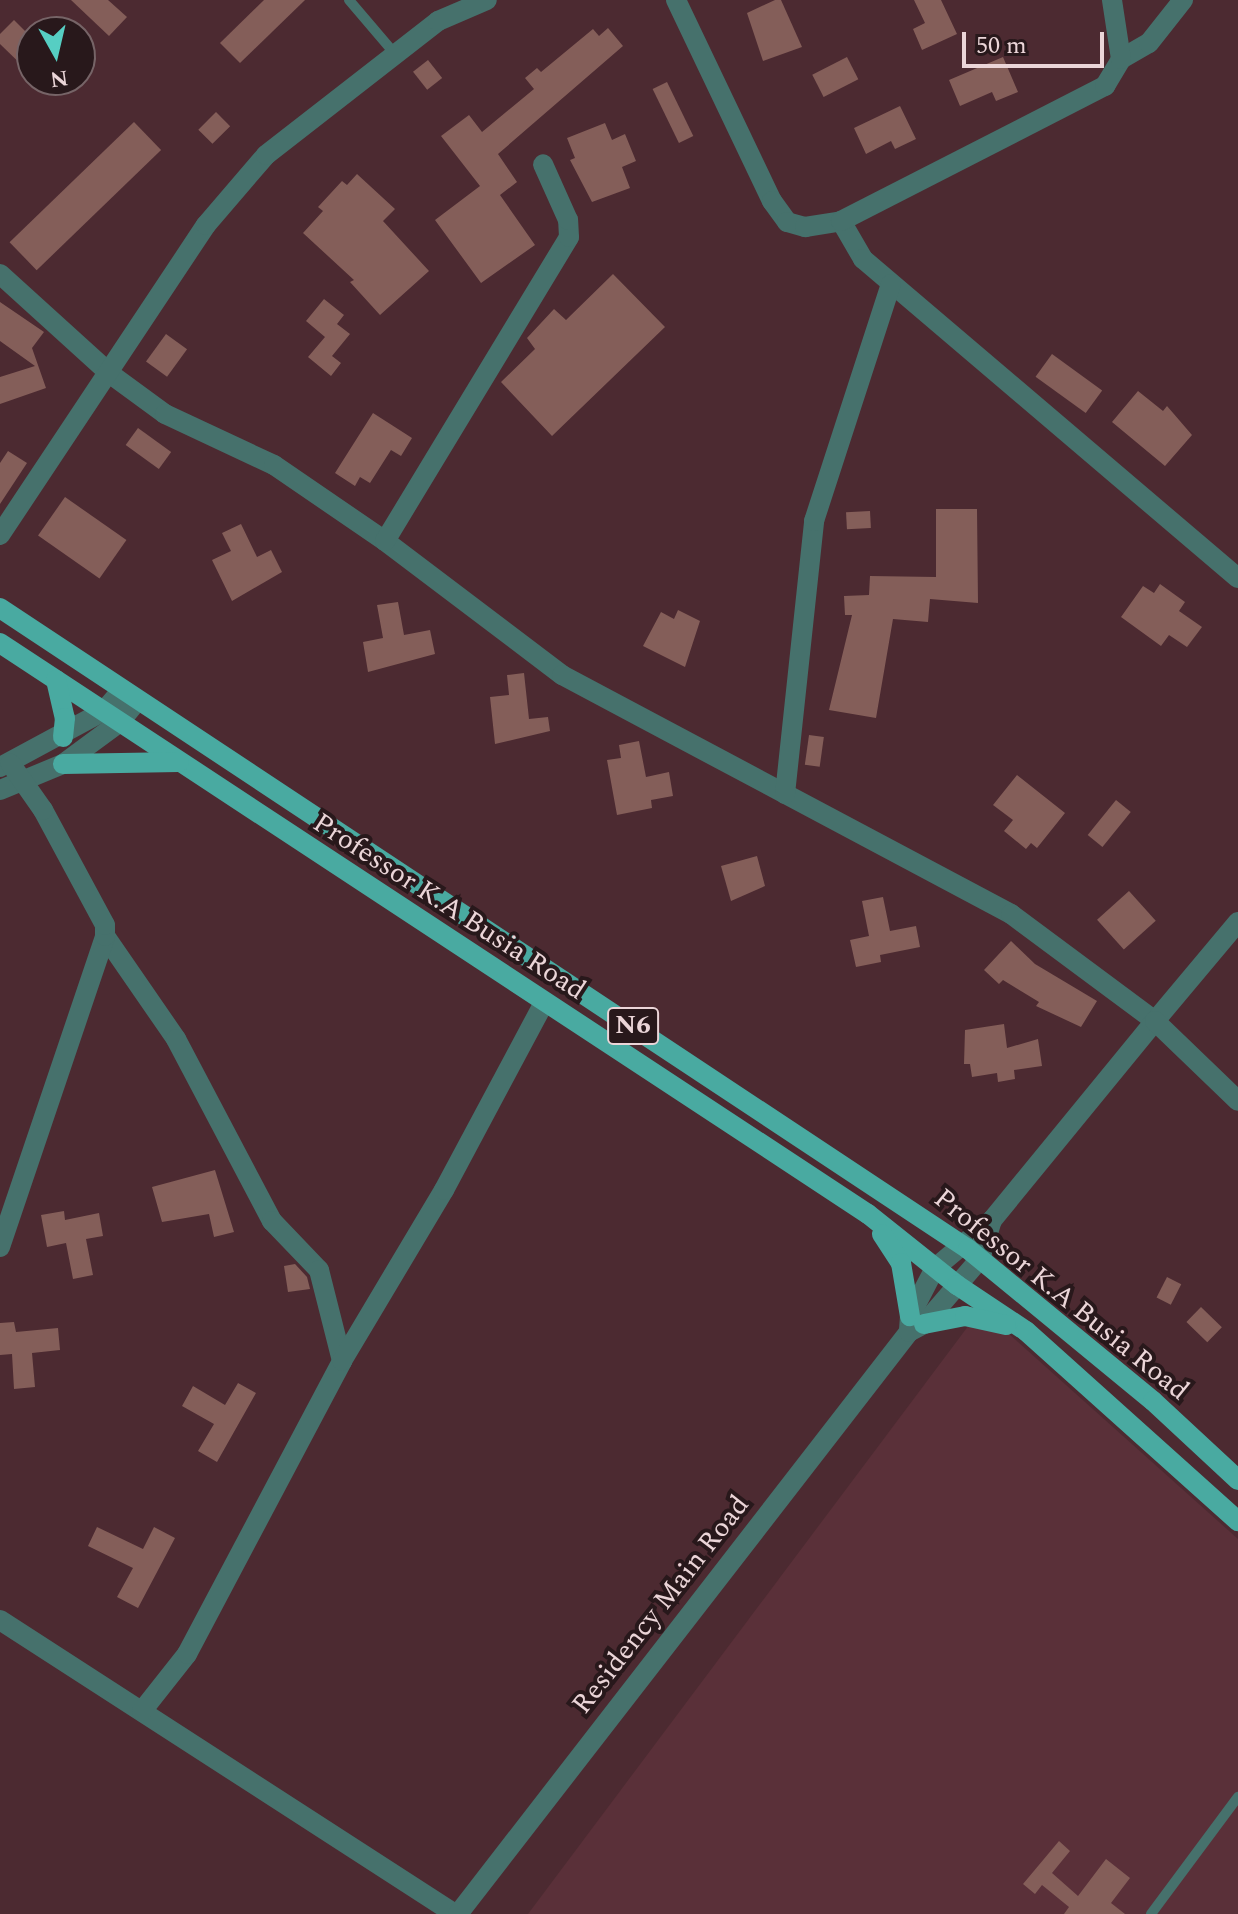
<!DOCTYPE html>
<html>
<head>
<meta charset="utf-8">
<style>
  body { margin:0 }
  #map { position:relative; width:1238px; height:1914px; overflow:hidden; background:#4c2a31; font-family:Spectral,serif }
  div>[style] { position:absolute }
  .built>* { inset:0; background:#5a3039 }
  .building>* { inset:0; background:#845e59; transform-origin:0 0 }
  .lane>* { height:10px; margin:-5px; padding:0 5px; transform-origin:5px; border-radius:5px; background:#46716c }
  .street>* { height:20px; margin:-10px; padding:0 10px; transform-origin:10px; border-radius:10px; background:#46716c }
  .primary>* { height:20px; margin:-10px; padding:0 10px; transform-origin:10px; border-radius:10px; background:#49aaa1 }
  span { translate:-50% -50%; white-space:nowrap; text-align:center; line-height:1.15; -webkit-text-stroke:8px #28181b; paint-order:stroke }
  .shield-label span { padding:2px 6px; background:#28181b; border:2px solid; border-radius:6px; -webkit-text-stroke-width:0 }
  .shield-label { font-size:26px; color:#ebd5d8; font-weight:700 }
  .street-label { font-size:28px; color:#ebd5d8 }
  .north { position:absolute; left:16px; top:16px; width:80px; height:80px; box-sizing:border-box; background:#28181b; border:2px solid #766467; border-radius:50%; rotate:172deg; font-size:22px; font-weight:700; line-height:32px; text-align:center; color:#ebd5d8 }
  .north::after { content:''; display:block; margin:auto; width:28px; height:36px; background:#56cec3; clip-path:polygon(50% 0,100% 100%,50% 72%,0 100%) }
  .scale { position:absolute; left:962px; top:32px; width:142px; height:36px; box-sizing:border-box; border:4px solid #ebd5d8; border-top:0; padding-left:10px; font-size:24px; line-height:28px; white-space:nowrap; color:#ebd5d8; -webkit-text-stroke:6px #28181b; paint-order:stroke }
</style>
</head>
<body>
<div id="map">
  <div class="built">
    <div style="clip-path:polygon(981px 1309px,1238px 1539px,1238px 1914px,528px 1914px)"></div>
  </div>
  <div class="building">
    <div style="clip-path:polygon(71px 0,108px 0,127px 17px,109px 36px)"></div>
    <div style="clip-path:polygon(264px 0,305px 0,240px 63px,220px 43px)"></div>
    <div style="clip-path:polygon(775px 0,781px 0,802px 47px,763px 61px,747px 13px)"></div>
    <div style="clip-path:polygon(914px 0,941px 0,957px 34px,922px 50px,913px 29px,925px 23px)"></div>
    <div style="clip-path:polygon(14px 20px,32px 38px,32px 75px,0 44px,0 34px)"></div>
    <div style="clip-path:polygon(608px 28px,623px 46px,498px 154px,517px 182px,500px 195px,535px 245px,481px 283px,435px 220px,480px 186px,441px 136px,469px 115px,482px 132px,534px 89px,525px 78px,537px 68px,541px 72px,593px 29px,599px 36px)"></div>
    <div style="left:847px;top:57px;width:25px;height:39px;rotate:63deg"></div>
    <div style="clip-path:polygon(1003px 57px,1018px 92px,996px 101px,992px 92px,960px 106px,949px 80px)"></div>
    <div style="left:428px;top:60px;width:23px;height:19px;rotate:52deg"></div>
    <div style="left:667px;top:82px;width:60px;height:16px;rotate:64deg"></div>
    <div style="clip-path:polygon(900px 106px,916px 139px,895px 149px,891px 141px,866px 154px,854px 128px)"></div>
    <div style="left:216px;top:112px;width:20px;height:25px;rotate:45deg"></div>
    <div style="left:134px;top:122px;width:39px;height:173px;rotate:46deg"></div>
    <div style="clip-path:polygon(605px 123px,612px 140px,625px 134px,636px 161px,622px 167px,630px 188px,592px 202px,570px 160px,575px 158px,567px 138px)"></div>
    <div style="clip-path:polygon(357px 174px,395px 209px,383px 221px,429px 271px,380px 315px,350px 282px,354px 280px,303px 233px,323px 211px,318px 207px,342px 181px,347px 185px)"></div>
    <div style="clip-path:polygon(613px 274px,665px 327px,552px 436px,501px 382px,535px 349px,527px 338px,554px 309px,566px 320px)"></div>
    <div style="clip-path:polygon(324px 299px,344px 315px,337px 324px,350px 334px,332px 356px,341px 363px,331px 376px,308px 357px,325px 337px,306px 321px)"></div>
    <div style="clip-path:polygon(0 302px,44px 332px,32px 348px,46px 388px,0 404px,0 377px,35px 366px,0 341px)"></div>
    <div style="left:166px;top:334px;width:26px;height:34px;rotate:36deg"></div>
    <div style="left:1052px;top:354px;width:62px;height:28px;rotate:36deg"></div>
    <div style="clip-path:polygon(1138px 391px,1163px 411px,1167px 406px,1192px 435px,1165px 466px,1112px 422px)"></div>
    <div style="clip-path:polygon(373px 413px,412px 438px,401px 456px,391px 450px,370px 483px,360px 477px,355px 486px,335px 473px)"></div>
    <div style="left:138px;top:428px;width:41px;height:21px;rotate:36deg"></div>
    <div style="clip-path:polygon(8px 451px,27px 463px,0 504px,0 463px)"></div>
    <div style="left:65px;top:497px;width:75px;height:47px;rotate:35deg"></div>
    <div style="clip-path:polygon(936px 509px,977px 509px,978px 603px,930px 599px,928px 622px,893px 619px,876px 718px,829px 710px,852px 615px,845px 615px,844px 596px,869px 595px,870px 576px,936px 577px)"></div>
    <div style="left:870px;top:511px;width:17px;height:24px;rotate:87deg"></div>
    <div style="clip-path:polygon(241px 524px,257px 557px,271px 550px,282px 572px,232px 601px,212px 560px,231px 551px,222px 533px)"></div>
    <div style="clip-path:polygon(1160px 584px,1185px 602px,1179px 611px,1202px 627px,1187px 647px,1169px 635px,1161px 646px,1121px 617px,1143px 586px,1154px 593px)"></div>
    <div style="clip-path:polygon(398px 602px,404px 635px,430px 630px,435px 654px,368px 672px,363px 642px,383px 638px,377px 605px)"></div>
    <div style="clip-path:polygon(678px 610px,700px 621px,685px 667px,643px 646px,661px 612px,674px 619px)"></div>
    <div style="clip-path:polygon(524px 673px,529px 719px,548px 717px,550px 731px,495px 744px,490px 697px,509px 695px,507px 675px)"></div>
    <div style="left:809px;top:735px;width:15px;height:30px;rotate:8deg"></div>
    <div style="clip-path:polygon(639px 741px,646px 777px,669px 772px,673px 796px,651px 800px,652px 808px,617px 815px,607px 760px,621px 758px,619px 745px)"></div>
    <div style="clip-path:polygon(1017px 775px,1065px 813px,1037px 848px,1031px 843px,1026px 849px,1004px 831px,1013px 820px,993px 805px)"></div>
    <div style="left:1116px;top:800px;width:19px;height:45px;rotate:39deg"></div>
    <div style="clip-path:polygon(757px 856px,765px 886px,731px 901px,721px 866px)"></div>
    <div style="left:1129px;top:891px;width:40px;height:43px;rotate:48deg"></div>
    <div style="clip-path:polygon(883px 897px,890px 931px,916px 926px,920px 947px,880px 955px,881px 962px,856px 967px,850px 940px,869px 936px,862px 901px)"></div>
    <div style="clip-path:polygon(1011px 941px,1035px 964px,1097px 1001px,1081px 1027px,1036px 1006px,1039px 1002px,1003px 980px,999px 984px,984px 970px)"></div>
    <div style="clip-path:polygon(1004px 1024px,1007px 1048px,1038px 1039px,1042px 1066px,1014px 1070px,1015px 1079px,998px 1082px,997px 1073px,972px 1077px,970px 1064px,964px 1064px,965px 1030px)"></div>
    <div style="clip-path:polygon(215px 1170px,234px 1232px,214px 1237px,209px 1214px,162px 1222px,152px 1187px)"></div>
    <div style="clip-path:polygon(64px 1211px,65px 1220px,99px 1213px,103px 1236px,86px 1239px,93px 1275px,73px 1279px,66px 1243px,47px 1247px,41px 1215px)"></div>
    <div style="clip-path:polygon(295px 1264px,307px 1277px,310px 1289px,288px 1292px,284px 1266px)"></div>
    <div style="left:1167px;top:1277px;width:16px;height:23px;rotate:27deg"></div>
    <div style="left:1201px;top:1307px;width:29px;height:21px;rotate:44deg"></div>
    <div style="clip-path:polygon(14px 1322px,16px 1332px,58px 1328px,60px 1350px,32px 1353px,35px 1387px,14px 1389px,12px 1354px,0 1355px,0 1323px)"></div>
    <div style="clip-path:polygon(238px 1383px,256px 1393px,217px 1462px,198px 1451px,214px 1424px,182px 1406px,193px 1386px,225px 1405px)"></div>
    <div style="clip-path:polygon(97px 1527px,143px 1549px,154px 1527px,175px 1538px,138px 1608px,117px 1597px,133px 1568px,88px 1546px)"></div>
    <div style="clip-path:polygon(1059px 1841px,1070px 1851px,1052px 1873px,1078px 1896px,1106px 1859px,1130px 1878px,1111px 1903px,1125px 1914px,1064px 1914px,1069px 1907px,1042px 1885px,1035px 1894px,1023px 1884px)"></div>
  </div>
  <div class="lane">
    <div style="left:349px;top:0;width:71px;rotate:49.6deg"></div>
    <div style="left:1151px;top:1914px;width:146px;rotate:-53.4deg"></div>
  </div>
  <div class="street">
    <div style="left:676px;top:0;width:223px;rotate:64.5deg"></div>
    <div style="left:772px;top:201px;width:26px;rotate:54deg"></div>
    <div style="left:787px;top:222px;width:19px;rotate:16deg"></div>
    <div style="left:805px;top:227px;width:36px;rotate:-9deg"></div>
    <div style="left:841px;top:221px;width:44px;rotate:59.9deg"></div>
    <div style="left:863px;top:259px;width:492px;rotate:40.4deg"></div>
    <div style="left:1121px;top:59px;width:32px;rotate:-30deg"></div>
    <div style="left:1149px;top:43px;width:55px;rotate:-51.7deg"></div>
    <div style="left:841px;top:221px;width:297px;rotate:-27.1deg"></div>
    <div style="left:1105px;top:86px;width:31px;rotate:-59deg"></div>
    <div style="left:1121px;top:59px;width:60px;rotate:-98.7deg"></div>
    <div style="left:0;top:274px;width:147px;rotate:42.2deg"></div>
    <div style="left:109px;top:373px;width:69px;rotate:36.2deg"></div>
    <div style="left:165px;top:414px;width:120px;rotate:25.1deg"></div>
    <div style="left:274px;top:465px;width:135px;rotate:34.4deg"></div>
    <div style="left:385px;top:541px;width:222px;rotate:37.1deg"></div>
    <div style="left:562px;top:675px;width:509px;rotate:28.03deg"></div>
    <div style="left:1011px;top:914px;width:179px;rotate:36.6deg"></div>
    <div style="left:1155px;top:1021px;width:257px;rotate:129.3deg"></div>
    <div style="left:992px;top:1220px;width:75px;rotate:139.9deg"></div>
    <div style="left:935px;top:1268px;width:54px;rotate:117.5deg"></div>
    <div style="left:910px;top:1316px;width:16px;rotate:94deg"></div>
    <div style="left:0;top:535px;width:372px;rotate:-56.4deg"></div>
    <div style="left:206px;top:225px;width:92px;rotate:-49.4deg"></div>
    <div style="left:266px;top:155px;width:218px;rotate:-37.9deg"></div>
    <div style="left:438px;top:21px;width:53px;rotate:-23.2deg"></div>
    <div style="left:385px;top:541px;width:355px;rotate:-58.8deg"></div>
    <div style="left:569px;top:237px;width:17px;rotate:-93deg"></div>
    <div style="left:568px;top:220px;width:61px;rotate:-114.1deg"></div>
    <div style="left:0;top:767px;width:118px;rotate:-28.3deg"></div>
    <div style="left:104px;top:711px;width:25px;rotate:-50deg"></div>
    <div style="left:0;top:790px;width:68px;rotate:-22.4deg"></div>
    <div style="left:63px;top:764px;width:71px;rotate:-36.4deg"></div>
    <div style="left:120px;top:722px;width:26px;rotate:-51deg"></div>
    <div style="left:785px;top:794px;width:275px;rotate:-83.9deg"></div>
    <div style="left:814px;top:521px;width:249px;rotate:-72deg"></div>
    <div style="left:1238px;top:922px;width:129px;rotate:130deg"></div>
    <div style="left:1155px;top:1021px;width:115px;rotate:43.9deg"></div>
    <div style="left:105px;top:936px;width:125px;rotate:55.4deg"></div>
    <div style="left:176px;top:1039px;width:206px;rotate:62.2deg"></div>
    <div style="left:272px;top:1221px;width:68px;rotate:46.2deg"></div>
    <div style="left:319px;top:1270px;width:94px;rotate:75.8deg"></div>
    <div style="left:0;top:1247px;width:328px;rotate:-71.3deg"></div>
    <div style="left:105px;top:936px;width:11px;rotate:-90deg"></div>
    <div style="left:105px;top:925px;width:131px;rotate:-118.3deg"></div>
    <div style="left:43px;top:810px;width:57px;rotate:-125.1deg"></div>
    <div style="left:0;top:1620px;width:542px;rotate:32.87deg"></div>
    <div style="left:142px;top:1711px;width:73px;rotate:-51.7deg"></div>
    <div style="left:187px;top:1654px;width:331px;rotate:-62.1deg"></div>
    <div style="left:342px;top:1361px;width:199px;rotate:-59.2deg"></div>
    <div style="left:444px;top:1190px;width:212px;rotate:-61.9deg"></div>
    <div style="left:458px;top:1914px;width:736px;rotate:-52.23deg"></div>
    <div style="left:909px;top:1332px;width:17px;rotate:-28deg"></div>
    <div style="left:924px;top:1324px;width:86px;rotate:-49.3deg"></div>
    <div style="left:980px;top:1259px;width:41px;rotate:-72.9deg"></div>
  </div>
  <div class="primary">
    <div style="left:0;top:608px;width:1161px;rotate:33.51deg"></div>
    <div style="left:968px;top:1249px;width:239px;rotate:39.4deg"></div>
    <div style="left:1153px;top:1401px;width:116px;rotate:42.9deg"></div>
    <div style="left:0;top:643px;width:1039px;rotate:33.34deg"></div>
    <div style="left:868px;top:1214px;width:114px;rotate:38.6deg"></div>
    <div style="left:957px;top:1285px;width:83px;rotate:33.7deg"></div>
    <div style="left:1026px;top:1331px;width:285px;rotate:41.9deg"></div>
    <div style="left:56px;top:680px;width:39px;rotate:77deg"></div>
    <div style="left:65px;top:718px;width:19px;rotate:96deg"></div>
    <div style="left:63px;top:764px;width:116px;rotate:-1deg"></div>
    <div style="left:882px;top:1234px;width:35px;rotate:57deg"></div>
    <div style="left:901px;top:1263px;width:54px;rotate:80.4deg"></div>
    <div style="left:924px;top:1324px;width:42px;rotate:-11deg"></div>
    <div style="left:965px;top:1316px;width:42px;rotate:12.4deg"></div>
  </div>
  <div class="shield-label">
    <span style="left:633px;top:1026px">N6</span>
  </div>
  <div class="street-label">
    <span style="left:449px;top:907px;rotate:33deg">Professor K.A Busia Road</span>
    <span style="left:1061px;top:1295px;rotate:39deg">Professor K.A Busia Road</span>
    <span style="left:661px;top:1605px;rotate:-52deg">Residency Main Road</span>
  </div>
  <div class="north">N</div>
  <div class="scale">50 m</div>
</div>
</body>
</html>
